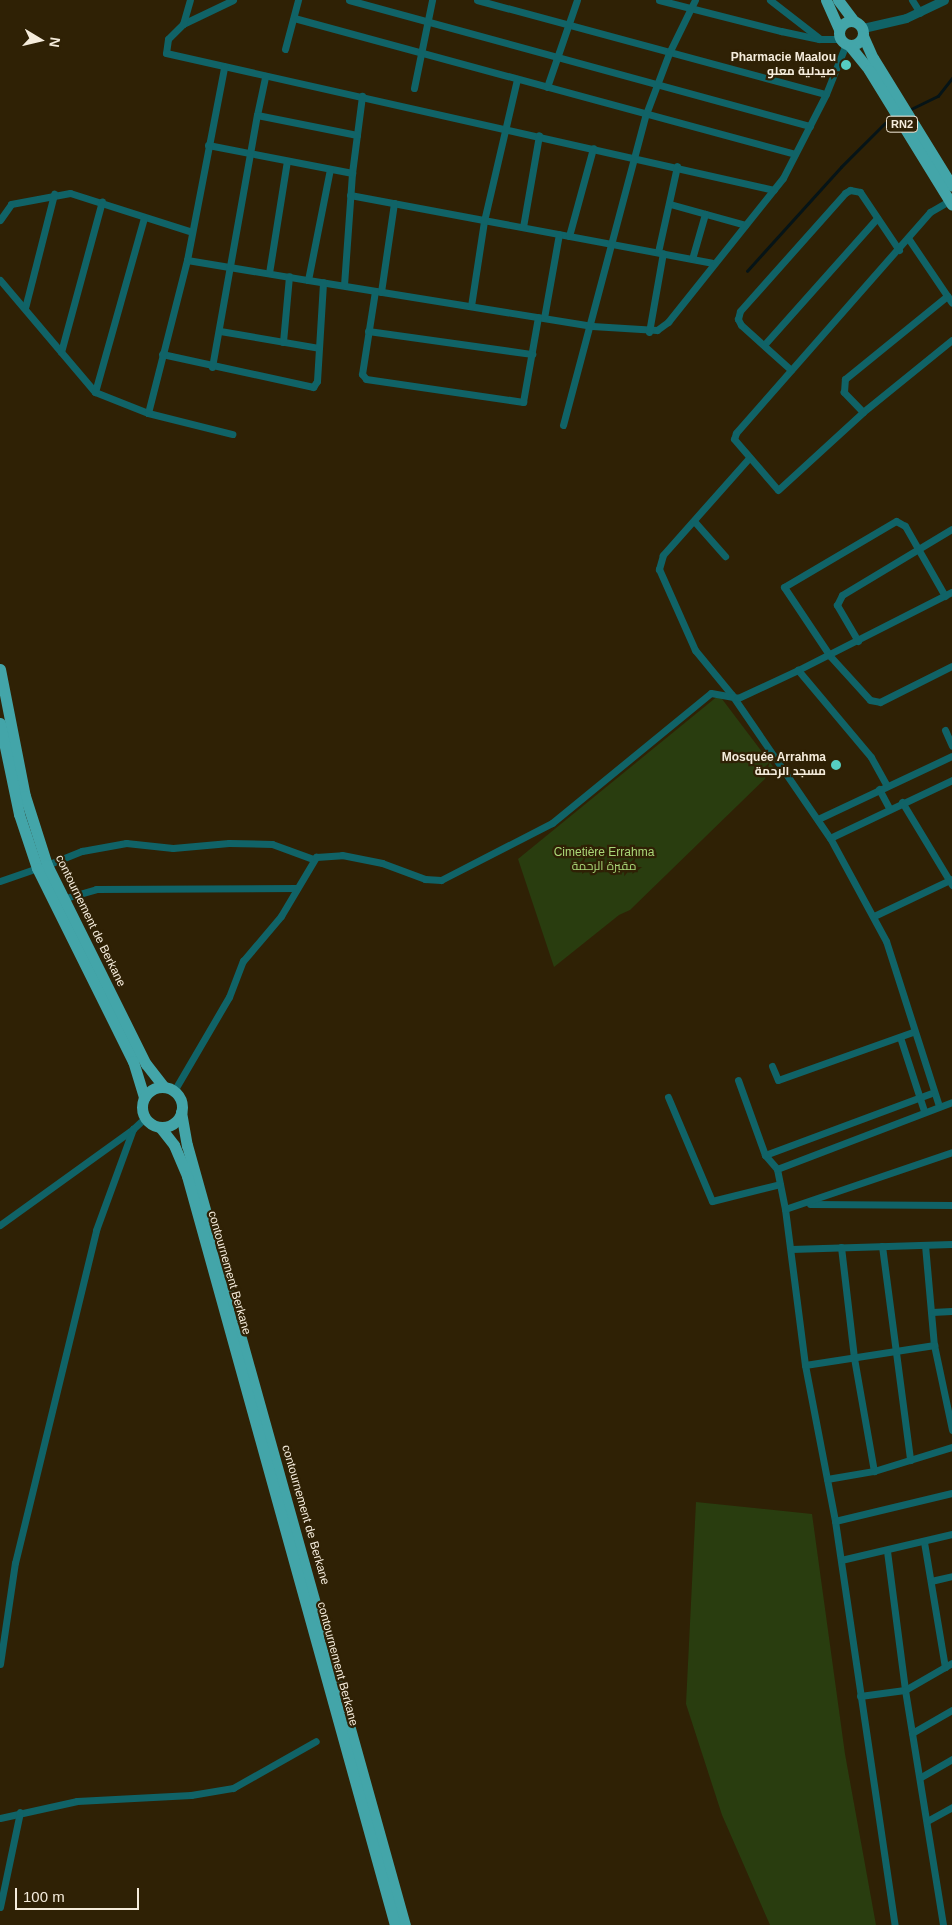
<!DOCTYPE html>
<html>
<head>
<meta charset="utf-8">
<style>
  body { margin:0 }
  #map { position:relative; width:952px; height:1925px; overflow:hidden; background:#2f2105; font-family:Arial,Cairo,sans-serif }
  div>[style] { position:absolute }
  .green>* { inset:0; background:#293d0f }
  .stream>* { height:2.5px; margin:-1.25px; padding:0 1.25px; transform-origin:1.25px; border-radius:1.25px; background:#061417 }
  .minor>* { height:7px; margin:-3.5px; padding:0 3.5px; transform-origin:3.5px; border-radius:3.5px; background:#106367 }
  .tertiary>* { height:9px; margin:-4.5px; padding:0 4.5px; transform-origin:4.5px; border-radius:4.5px; background:#106367 }
  .trunk>* { height:11px; margin:-5.5px; padding:0 5.5px; transform-origin:5.5px; border-radius:5.5px; background:#43a5a9 }
  .trunk>.ring { margin:-5.5px; padding:0; box-sizing:content-box; background:none; border:11px solid #43a5a9; border-radius:50% }
  .dots>* { width:14px; height:14px; translate:-50% -50%; box-sizing:border-box; border:2px solid #2f2105; border-radius:50% }
  span { translate:-50% -50%; white-space:nowrap; text-align:center; line-height:1.15; -webkit-text-stroke:4.5px #2f2105; paint-order:stroke }
  .shield-label span { padding:1px 4px; background:#2f2105; border:1px solid; border-radius:4px; -webkit-text-stroke-width:0 }
  .shield-label { font-size:11px; color:#f5ecdc; font-weight:700 }
  .poi-label { font-size:12px; color:#f5ecdc; font-weight:700 }
  .right { translate:-100% -50%; text-align:right }
  .park-label { font-size:12px; color:#aad778 }
  .street-label { font-size:12px; color:#f5ecdc }
  .north { position:absolute; left:15px; top:15px; width:50px; height:50px; -webkit-text-stroke:4px #2f2105; paint-order:stroke; rotate:99deg; font-size:14px; font-weight:700; line-height:20px; text-align:center; color:#f5ecdc }
  .north::after { content:''; display:block; margin:auto; width:18px; height:22px; background:#f5ecdc; clip-path:polygon(50% 0,100% 100%,50% 72%,0 100%) }
  .scale { position:absolute; left:15px; top:1888px; width:124px; height:22px; box-sizing:border-box; border:2px solid #f5ecdc; border-top:0; padding-left:6px; font-size:15px; line-height:18px; white-space:nowrap; color:#f5ecdc; -webkit-text-stroke:4px #2f2105; paint-order:stroke }
</style>
</head>
<body>
<div id="map">
  <div class="green">
    <div style="clip-path:polygon(719px 695px,775px 769px,630px 910px,619px 915px,554px 967px,518px 859px)"></div>
    <div style="clip-path:polygon(696px 1502px,812px 1514px,845px 1754px,876px 1925px,770px 1925px,722px 1815px,686px 1704px)"></div>
  </div>
  <div class="stream">
    <div style="left:909px;top:110px;width:32px;rotate:-26deg"></div>
    <div style="left:938px;top:96px;width:23px;rotate:-52deg"></div>
    <div style="left:747px;top:271px;width:140px;rotate:-47.9deg"></div>
    <div style="left:841px;top:167px;width:62px;rotate:-45deg"></div>
  </div>
  <div class="minor">
    <div style="left:233px;top:0;width:55px;rotate:154.4deg"></div>
    <div style="left:183px;top:24px;width:21px;rotate:135deg"></div>
    <div style="left:168px;top:39px;width:14px;rotate:98deg"></div>
    <div style="left:166px;top:53px;width:623px;rotate:12.7deg"></div>
    <div style="left:349px;top:0;width:478px;rotate:15.3deg"></div>
    <div style="left:477px;top:0;width:361px;rotate:15.1deg"></div>
    <div style="left:659px;top:0;width:126px;rotate:14.3deg"></div>
    <div style="left:781px;top:31px;width:39px;rotate:12deg"></div>
    <div style="left:819px;top:39px;width:21px"></div>
    <div style="left:770px;top:0;width:62px;rotate:37.8deg"></div>
    <div style="left:912px;top:0;width:15px;rotate:58deg"></div>
    <div style="left:294px;top:18px;width:519px;rotate:15.19deg"></div>
    <div style="left:183px;top:24px;width:25px;rotate:-74deg"></div>
    <div style="left:285px;top:49px;width:51px;rotate:-75.1deg"></div>
    <div style="left:547px;top:87px;width:92px;rotate:-71deg"></div>
    <div style="left:414px;top:88px;width:90px;rotate:-78.4deg"></div>
    <div style="left:257px;top:115px;width:40px;rotate:-78deg"></div>
    <div style="left:208px;top:145px;width:147px;rotate:11deg"></div>
    <div style="left:350px;top:195px;width:368px;rotate:10.6deg"></div>
    <div style="left:949px;top:201px;width:22px;rotate:150deg"></div>
    <div style="left:930px;top:212px;width:294px;rotate:131.3deg"></div>
    <div style="left:736px;top:433px;width:6px;rotate:108deg"></div>
    <div style="left:734px;top:439px;width:67px;rotate:49.2deg"></div>
    <div style="left:778px;top:490px;width:115px;rotate:-42.5deg"></div>
    <div style="left:863px;top:412px;width:114px;rotate:-39deg"></div>
    <div style="left:670px;top:204px;width:78px;rotate:15.6deg"></div>
    <div style="left:0;top:220px;width:19px;rotate:-55deg"></div>
    <div style="left:11px;top:204px;width:60px;rotate:-10.6deg"></div>
    <div style="left:70px;top:193px;width:128px;rotate:17.7deg"></div>
    <div style="left:523px;top:227px;width:93px;rotate:-80.1deg"></div>
    <div style="left:569px;top:236px;width:91px;rotate:-74.7deg"></div>
    <div style="left:908px;top:238px;width:78px;rotate:55.9deg"></div>
    <div style="left:658px;top:252px;width:88px;rotate:-77.5deg"></div>
    <div style="left:692px;top:259px;width:47px;rotate:-73.9deg"></div>
    <div style="left:187px;top:260px;width:123px;rotate:9.4deg"></div>
    <div style="left:308px;top:280px;width:113px;rotate:-78.8deg"></div>
    <div style="left:269px;top:273px;width:113px;rotate:-80.9deg"></div>
    <div style="left:0;top:280px;width:147px;rotate:49.7deg"></div>
    <div style="left:95px;top:392px;width:57px;rotate:21.6deg"></div>
    <div style="left:148px;top:413px;width:87px;rotate:14deg"></div>
    <div style="left:308px;top:280px;width:288px;rotate:9.2deg"></div>
    <div style="left:592px;top:326px;width:65px;rotate:3.5deg"></div>
    <div style="left:657px;top:330px;width:14px;rotate:-36deg"></div>
    <div style="left:668px;top:322px;width:184px;rotate:-51.4deg"></div>
    <div style="left:783px;top:178px;width:94px;rotate:-62.9deg"></div>
    <div style="left:826px;top:94px;width:54px;rotate:-68.2deg"></div>
    <div style="left:344px;top:285px;width:112px;rotate:-85.9deg"></div>
    <div style="left:352px;top:173px;width:78px;rotate:-82.6deg"></div>
    <div style="left:375px;top:291px;width:84px;rotate:98.9deg"></div>
    <div style="left:362px;top:374px;width:6px;rotate:51deg"></div>
    <div style="left:366px;top:379px;width:159px;rotate:8.3deg"></div>
    <div style="left:523px;top:402px;width:86px;rotate:-80deg"></div>
    <div style="left:381px;top:292px;width:90px;rotate:-81.7deg"></div>
    <div style="left:471px;top:306px;width:86px;rotate:-81.3deg"></div>
    <div style="left:484px;top:221px;width:146px;rotate:-76.9deg"></div>
    <div style="left:25px;top:308px;width:118px;rotate:-75.7deg"></div>
    <div style="left:544px;top:318px;width:85px;rotate:-79.9deg"></div>
    <div style="left:220px;top:331px;width:100px;rotate:9.7deg"></div>
    <div style="left:368px;top:331px;width:166px;rotate:8deg"></div>
    <div style="left:649px;top:332px;width:80px;rotate:-80deg"></div>
    <div style="left:283px;top:342px;width:66px;rotate:-84.8deg"></div>
    <div style="left:764px;top:345px;width:170px;rotate:-48.3deg"></div>
    <div style="left:61px;top:352px;width:156px;rotate:-74.8deg"></div>
    <div style="left:162px;top:354px;width:155px;rotate:12.3deg"></div>
    <div style="left:313px;top:387px;width:7px;rotate:-56deg"></div>
    <div style="left:317px;top:381px;width:99px;rotate:-86.5deg"></div>
    <div style="left:212px;top:367px;width:256px;rotate:-79.9deg"></div>
    <div style="left:257px;top:115px;width:102px;rotate:11.3deg"></div>
    <div style="left:791px;top:370px;width:67px;rotate:-138deg"></div>
    <div style="left:741px;top:325px;width:7px;rotate:-117deg"></div>
    <div style="left:738px;top:319px;width:8px;rotate:-76deg"></div>
    <div style="left:740px;top:311px;width:158px;rotate:-48.3deg"></div>
    <div style="left:845px;top:193px;width:6px;rotate:-31deg"></div>
    <div style="left:850px;top:190px;width:10px;rotate:11deg"></div>
    <div style="left:860px;top:192px;width:70px;rotate:56.1deg"></div>
    <div style="left:95px;top:392px;width:181px;rotate:-74.3deg"></div>
    <div style="left:863px;top:412px;width:28px;rotate:-134deg"></div>
    <div style="left:844px;top:392px;width:13px;rotate:-86deg"></div>
    <div style="left:845px;top:379px;width:132px;rotate:-39.1deg"></div>
    <div style="left:148px;top:413px;width:158px;rotate:-75.7deg"></div>
    <div style="left:187px;top:260px;width:197px;rotate:-79.1deg"></div>
    <div style="left:563px;top:425px;width:322px;rotate:-75.1deg"></div>
    <div style="left:646px;top:114px;width:65px;rotate:-69.3deg"></div>
    <div style="left:669px;top:53px;width:59px;rotate:-63.9deg"></div>
    <div style="left:749px;top:458px;width:130px;rotate:131.6deg"></div>
    <div style="left:663px;top:555px;width:15px;rotate:106deg"></div>
    <div style="left:659px;top:569px;width:89px;rotate:66deg"></div>
    <div style="left:695px;top:650px;width:58px;rotate:50.6deg"></div>
    <div style="left:732px;top:695px;width:173px;rotate:55.6deg"></div>
    <div style="left:694px;top:521px;width:47px;rotate:48.5deg"></div>
    <div style="left:945px;top:596px;width:81px;rotate:-119.7deg"></div>
    <div style="left:905px;top:526px;width:10px;rotate:-151deg"></div>
    <div style="left:896px;top:521px;width:130px;rotate:149.5deg"></div>
    <div style="left:784px;top:587px;width:83px;rotate:56.3deg"></div>
    <div style="left:830px;top:656px;width:59px;rotate:47.7deg"></div>
    <div style="left:870px;top:700px;width:10px;rotate:11deg"></div>
    <div style="left:880px;top:702px;width:80px;rotate:-26.6deg"></div>
    <div style="left:858px;top:641px;width:42px;rotate:-120.3deg"></div>
    <div style="left:837px;top:605px;width:11px;rotate:-63deg"></div>
    <div style="left:842px;top:595px;width:128px;rotate:-31deg"></div>
    <div style="left:945px;top:730px;width:17px;rotate:66deg"></div>
    <div style="left:887px;top:786px;width:33px;rotate:-119deg"></div>
    <div style="left:871px;top:757px;width:114px;rotate:-130deg"></div>
    <div style="left:798px;top:670px;width:173px;rotate:-26.9deg"></div>
    <div style="left:879px;top:789px;width:21px;rotate:62deg"></div>
    <div style="left:902px;top:802px;width:97px;rotate:58.9deg"></div>
    <div style="left:818px;top:819px;width:148px;rotate:-25.2deg"></div>
    <div style="left:47px;top:865px;width:38px;rotate:-22deg"></div>
    <div style="left:82px;top:851px;width:45px;rotate:-10.3deg"></div>
    <div style="left:126px;top:843px;width:47px;rotate:6.1deg"></div>
    <div style="left:173px;top:848px;width:56px;rotate:-5.1deg"></div>
    <div style="left:229px;top:843px;width:43px;rotate:1.3deg"></div>
    <div style="left:272px;top:844px;width:44px;rotate:20.1deg"></div>
    <div style="left:0;top:881px;width:39px;rotate:-19deg"></div>
    <div style="left:62px;top:899px;width:35px;rotate:-16deg"></div>
    <div style="left:96px;top:889px;width:201px;rotate:-0.3deg"></div>
    <div style="left:874px;top:916px;width:86px;rotate:-25.4deg"></div>
    <div style="left:900px;top:1037px;width:78px;rotate:72deg"></div>
    <div style="left:772px;top:1066px;width:15px;rotate:67deg"></div>
    <div style="left:778px;top:1080px;width:143px;rotate:-19.6deg"></div>
    <div style="left:738px;top:1080px;width:80px;rotate:70.2deg"></div>
    <div style="left:765px;top:1155px;width:18px;rotate:49deg"></div>
    <div style="left:777px;top:1169px;width:41px;rotate:78.7deg"></div>
    <div style="left:785px;top:1209px;width:157px;rotate:82.7deg"></div>
    <div style="left:805px;top:1365px;width:159px;rotate:79.1deg"></div>
    <div style="left:835px;top:1521px;width:408px;rotate:81.6deg"></div>
    <div style="left:174px;top:1091px;width:109px;rotate:-59.7deg"></div>
    <div style="left:229px;top:997px;width:39px;rotate:-69deg"></div>
    <div style="left:243px;top:961px;width:59px;rotate:-49.8deg"></div>
    <div style="left:281px;top:916px;width:69px;rotate:-59.3deg"></div>
    <div style="left:316px;top:857px;width:26px;rotate:-4deg"></div>
    <div style="left:342px;top:855px;width:41px;rotate:11.3deg"></div>
    <div style="left:382px;top:863px;width:46px;rotate:20.4deg"></div>
    <div style="left:425px;top:879px;width:16px;rotate:4deg"></div>
    <div style="left:441px;top:880px;width:125px;rotate:-27.2deg"></div>
    <div style="left:552px;top:823px;width:205px;rotate:-39.3deg"></div>
    <div style="left:711px;top:693px;width:27px;rotate:10deg"></div>
    <div style="left:738px;top:698px;width:66px;rotate:-25deg"></div>
    <div style="left:668px;top:1097px;width:113px;rotate:67.1deg"></div>
    <div style="left:712px;top:1201px;width:70px;rotate:-14deg"></div>
    <div style="left:939px;top:1106px;width:173px;rotate:-107.8deg"></div>
    <div style="left:886px;top:941px;width:117px;rotate:-118.5deg"></div>
    <div style="left:830px;top:838px;width:135px;rotate:-25.4deg"></div>
    <div style="left:765px;top:1155px;width:180px;rotate:-20.4deg"></div>
    <div style="left:777px;top:1169px;width:187px;rotate:-20.9deg"></div>
    <div style="left:810px;top:1204px;width:142px;rotate:0.4deg"></div>
    <div style="left:785px;top:1209px;width:176px;rotate:-18.8deg"></div>
    <div style="left:0;top:1225px;width:164px;rotate:-35.8deg"></div>
    <div style="left:925px;top:1245px;width:100px;rotate:84.9deg"></div>
    <div style="left:934px;top:1345px;width:87px;rotate:78deg"></div>
    <div style="left:882px;top:1246px;width:216px;rotate:82.5deg"></div>
    <div style="left:841px;top:1247px;width:112px;rotate:83.3deg"></div>
    <div style="left:854px;top:1358px;width:115px;rotate:80deg"></div>
    <div style="left:791px;top:1249px;width:161px;rotate:-1.8deg"></div>
    <div style="left:932px;top:1312px;width:20px;rotate:-3deg"></div>
    <div style="left:805px;top:1365px;width:131px;rotate:-8.8deg"></div>
    <div style="left:827px;top:1479px;width:48px;rotate:-9.7deg"></div>
    <div style="left:874px;top:1471px;width:82px;rotate:-17.1deg"></div>
    <div style="left:835px;top:1521px;width:120px;rotate:-13.5deg"></div>
    <div style="left:924px;top:1542px;width:127px;rotate:80.5deg"></div>
    <div style="left:887px;top:1551px;width:140px;rotate:82.6deg"></div>
    <div style="left:905px;top:1690px;width:238px;rotate:80.8deg"></div>
    <div style="left:841px;top:1560px;width:114px;rotate:-13.2deg"></div>
    <div style="left:931px;top:1581px;width:22px;rotate:-13deg"></div>
    <div style="left:0;top:1664px;width:102px;rotate:-81.6deg"></div>
    <div style="left:15px;top:1563px;width:343px;rotate:-76.3deg"></div>
    <div style="left:96px;top:1230px;width:108px;rotate:-69.9deg"></div>
    <div style="left:133px;top:1129px;width:16px;rotate:-43deg"></div>
    <div style="left:860px;top:1696px;width:45px;rotate:-7.6deg"></div>
    <div style="left:905px;top:1690px;width:54px;rotate:-29.9deg"></div>
    <div style="left:912px;top:1733px;width:46px;rotate:-29.9deg"></div>
    <div style="left:921px;top:1777px;width:36px;rotate:-30deg"></div>
    <div style="left:0;top:1818px;width:79px;rotate:-12.4deg"></div>
    <div style="left:77px;top:1801px;width:114px;rotate:-3deg"></div>
    <div style="left:191px;top:1795px;width:43px;rotate:-9.5deg"></div>
    <div style="left:233px;top:1788px;width:95px;rotate:-29.5deg"></div>
    <div style="left:927px;top:1821px;width:29px;rotate:-29deg"></div>
    <div style="left:0;top:1907px;width:97px;rotate:-78.1deg"></div>
  </div>
  <div class="tertiary">
    <div style="left:863px;top:28px;width:44px;rotate:-13.1deg"></div>
    <div style="left:906px;top:18px;width:42px;rotate:-25.3deg"></div>
  </div>
  <div class="trunk">
    <div style="left:826px;top:0;width:32px;rotate:66deg"></div>
    <div style="left:838px;top:0;width:26px;rotate:53deg"></div>
    <div class="ring" style="left:839px;top:21px;width:13px;height:13px"></div>
    <div style="left:863px;top:36px;width:24px;rotate:66deg"></div>
    <div style="left:873px;top:58px;width:150px;rotate:58.3deg"></div>
    <div style="left:849px;top:45px;width:32px;rotate:51deg"></div>
    <div style="left:869px;top:70px;width:158px;rotate:58.4deg"></div>
    <div style="left:0;top:669px;width:129px;rotate:78.9deg"></div>
    <div style="left:25px;top:796px;width:72px;rotate:72.3deg"></div>
    <div style="left:47px;top:865px;width:222px;rotate:63.6deg"></div>
    <div style="left:146px;top:1064px;width:29px;rotate:52deg"></div>
    <div style="left:0;top:723px;width:93px;rotate:78.2deg"></div>
    <div style="left:19px;top:814px;width:57px;rotate:71.6deg"></div>
    <div style="left:37px;top:868px;width:216px;rotate:63.6deg"></div>
    <div style="left:133px;top:1061px;width:38px;rotate:73deg"></div>
    <div class="ring" style="left:142px;top:1087px;width:29px;height:29px"></div>
    <div style="left:181px;top:1112px;width:34px;rotate:80deg"></div>
    <div style="left:187px;top:1145px;width:810px;rotate:74.39deg"></div>
    <div style="left:160px;top:1127px;width:23px;rotate:52deg"></div>
    <div style="left:174px;top:1145px;width:34px;rotate:67deg"></div>
    <div style="left:187px;top:1176px;width:777px;rotate:74.48deg"></div>
  </div>
  <div class="dots">
    <div style="left:846px;top:65px;background:#56cec3"></div>
    <div style="left:836px;top:765px;background:#56cec3"></div>
  </div>
  <div class="shield-label">
    <span style="left:902px;top:124px">RN2</span>
  </div>
  <div class="poi-label">
    <span class="right" style="left:836px;top:65px">Pharmacie Maalou<br>صيدلية معلو</span>
    <span class="right" style="left:826px;top:765px">Mosquée Arrahma<br>مسجد الرحمة</span>
  </div>
  <div class="park-label">
    <span style="left:604px;top:860px">Cimetière Errahma<br>مقبرة الرحمة</span>
  </div>
  <div class="street-label">
    <span style="left:90px;top:921px;rotate:64deg">contournement de Berkane</span>
    <span style="left:229px;top:1273px;rotate:74deg">contournement Berkane</span>
    <span style="left:305px;top:1515px;rotate:74deg">contournement de Berkane</span>
    <span style="left:337px;top:1664px;rotate:75deg">contournement Berkane</span>
  </div>
  <div class="north">N</div>
  <div class="scale">100 m</div>
</div>
</body>
</html>
